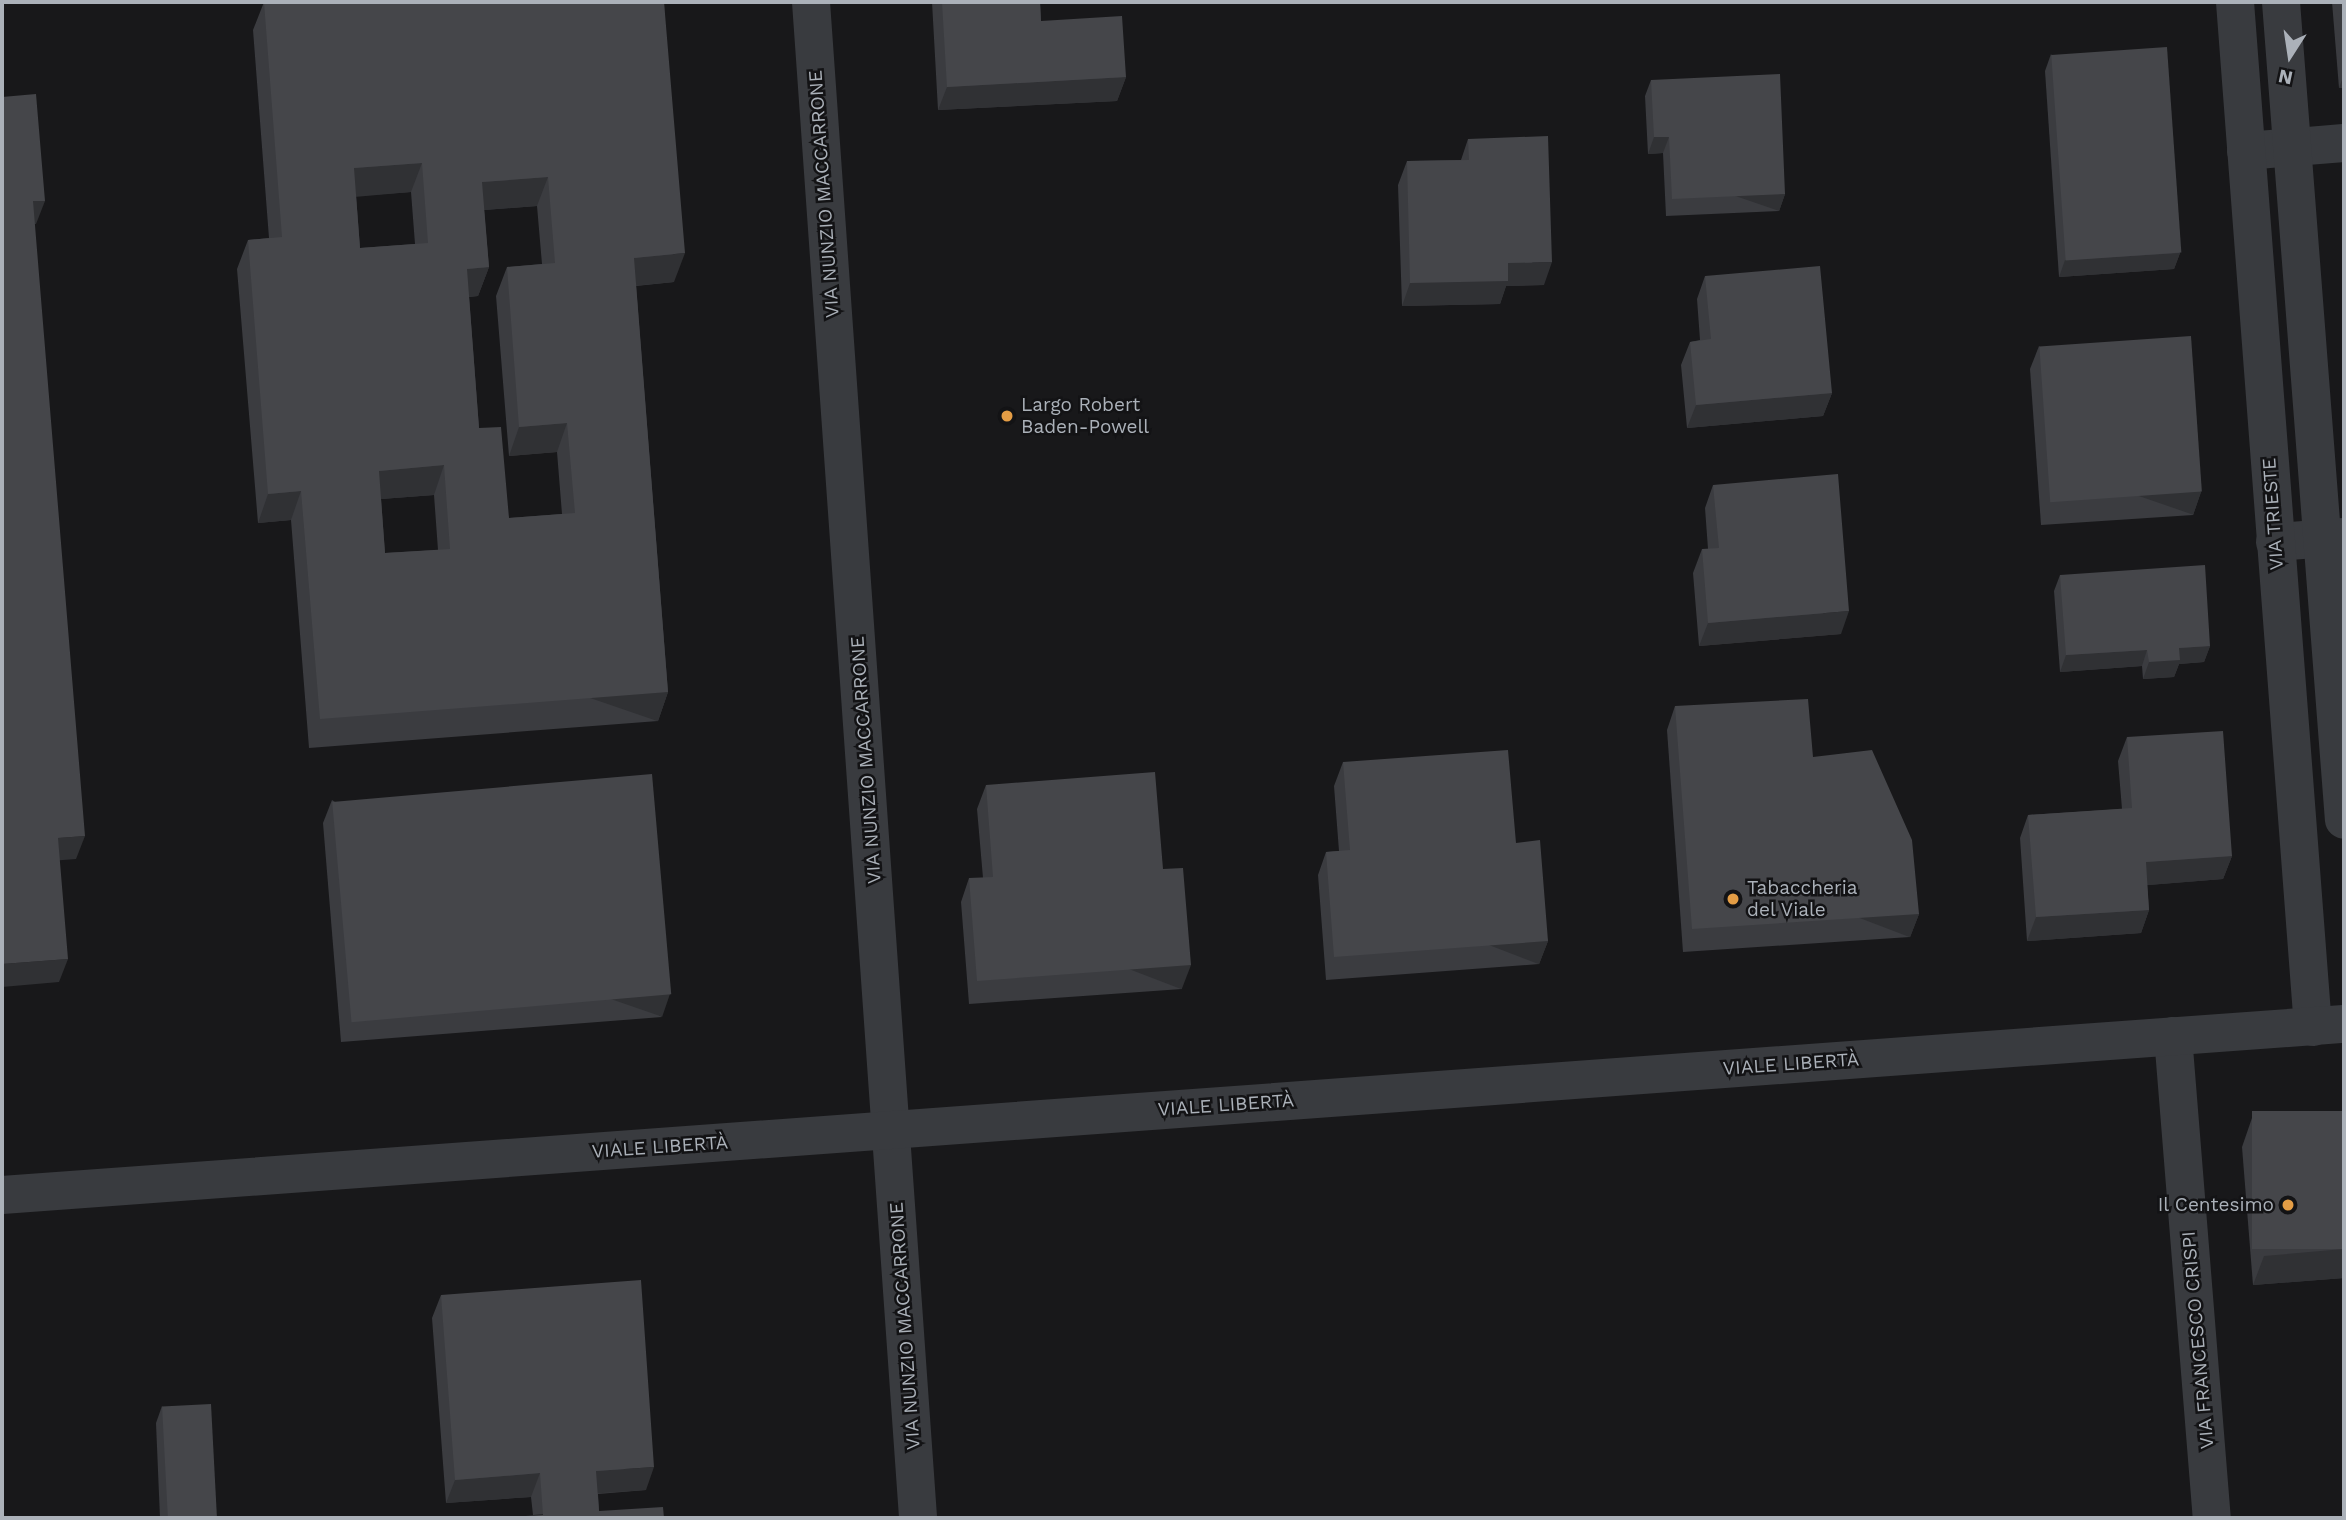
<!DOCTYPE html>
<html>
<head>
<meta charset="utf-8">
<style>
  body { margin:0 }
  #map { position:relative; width:2346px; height:1520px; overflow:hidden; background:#18181a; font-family:"Work Sans",sans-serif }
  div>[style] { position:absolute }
  .minor>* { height:38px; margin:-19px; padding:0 19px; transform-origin:19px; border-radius:19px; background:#393b3f }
  .tertiary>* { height:38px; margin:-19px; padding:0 19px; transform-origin:19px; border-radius:19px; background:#393b3f }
  .wall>* { inset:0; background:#3b3c40 }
  .shaded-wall>* { inset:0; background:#303134; transform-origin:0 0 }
  .building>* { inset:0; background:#45464a; transform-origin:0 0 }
  .dots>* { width:19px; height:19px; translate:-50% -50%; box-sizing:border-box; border:4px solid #131315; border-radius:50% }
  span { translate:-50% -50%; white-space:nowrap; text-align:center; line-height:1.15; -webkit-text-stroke:5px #131315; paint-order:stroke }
  .street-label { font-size:19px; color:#abb1b9 }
  .poi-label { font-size:19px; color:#abb1b9 }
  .left { translate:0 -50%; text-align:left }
  .right { translate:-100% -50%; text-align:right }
  .frame { position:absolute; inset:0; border:4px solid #abb1b9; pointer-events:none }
  .north { position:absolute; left:2255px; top:21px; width:70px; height:70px; -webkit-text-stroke:5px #131315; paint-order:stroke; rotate:192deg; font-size:19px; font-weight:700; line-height:28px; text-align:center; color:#abb1b9 }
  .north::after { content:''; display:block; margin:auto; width:24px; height:32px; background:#abb1b9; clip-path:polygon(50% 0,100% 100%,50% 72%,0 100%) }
</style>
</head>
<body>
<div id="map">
  <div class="minor">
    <div style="left:811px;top:2px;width:1520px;rotate:85.96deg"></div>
    <div style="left:2246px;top:151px;width:98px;rotate:-4.7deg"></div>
    <div style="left:2275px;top:542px;width:69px;rotate:-4.1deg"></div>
    <div style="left:2173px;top:1036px;width:484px;rotate:85.4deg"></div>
  </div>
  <div class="tertiary">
    <div style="left:2235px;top:2px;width:1028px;rotate:85.65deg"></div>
    <div style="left:2281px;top:2px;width:820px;rotate:85.6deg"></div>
    <div style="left:2px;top:1195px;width:2348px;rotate:-4.18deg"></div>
  </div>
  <div class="wall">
    <div style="clip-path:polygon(evenodd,264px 2px,664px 2px,674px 282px,636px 286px,668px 692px,658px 721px,309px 748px,291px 520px,258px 523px,237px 269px,248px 240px,269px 238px,253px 30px,264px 2px,411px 192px,415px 244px,360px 248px,356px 196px,411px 192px,264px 2px,537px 206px,542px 264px,507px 267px,496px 296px,509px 456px,557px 452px,562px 514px,509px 518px,479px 428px,469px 297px,478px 296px,489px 267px,484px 210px,537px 206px,264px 2px,434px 495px,438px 550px,385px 553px,381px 499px,434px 495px)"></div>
    <div style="clip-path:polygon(932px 2px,1040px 2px,1041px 21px,1126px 77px,1117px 101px,938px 110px)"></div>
    <div style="clip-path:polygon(2332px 2px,2344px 2px,2344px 88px,2339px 88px)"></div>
    <div style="clip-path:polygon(2051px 54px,2180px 253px,2174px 269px,2059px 277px,2045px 71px)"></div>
    <div style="clip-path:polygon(1651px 80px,1785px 194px,1779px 211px,1666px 216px,1663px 153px,1648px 154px,1645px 96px)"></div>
    <div style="clip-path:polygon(1468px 139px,1544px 285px,1506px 286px,1500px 304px,1402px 306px,1398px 185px,1407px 161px,1461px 160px)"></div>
    <div style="clip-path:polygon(1705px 276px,1832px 393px,1823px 416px,1687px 428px,1681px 365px,1690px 342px,1700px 340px,1697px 299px)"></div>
    <div style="clip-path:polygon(2039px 346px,2201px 492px,2193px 515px,2041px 525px,2030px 369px)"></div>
    <div style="clip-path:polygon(1713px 485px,1841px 634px,1699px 646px,1693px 573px,1702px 549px,1708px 549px,1705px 508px)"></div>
    <div style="clip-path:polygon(2060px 575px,2210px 646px,2204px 662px,2179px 664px,2174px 677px,2143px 679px,2142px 666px,2060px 672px,2054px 591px)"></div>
    <div style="clip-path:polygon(1675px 706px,1813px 757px,1919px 914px,1910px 937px,1683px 952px,1667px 730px)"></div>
    <div style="clip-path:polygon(2127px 737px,2232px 856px,2223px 879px,2147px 885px,2149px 910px,2141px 933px,2027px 941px,2020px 838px,2028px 815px,2122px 809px,2118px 761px)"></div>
    <div style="clip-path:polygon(1343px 762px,1516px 843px,1548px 941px,1539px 964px,1326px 980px,1318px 875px,1326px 852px,1339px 851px,1334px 786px)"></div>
    <div style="clip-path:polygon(986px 785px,1163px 869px,1182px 989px,969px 1004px,961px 902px,969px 878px,983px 878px,977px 809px)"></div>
    <div style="clip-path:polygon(332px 800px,662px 1017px,341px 1042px,323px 823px)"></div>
    <div style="clip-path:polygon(2344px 1111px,2344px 1278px,2253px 1285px,2242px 1147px,2252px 1118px)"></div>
    <div style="clip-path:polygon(441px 1295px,646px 1490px,598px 1494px,599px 1511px,533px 1515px,531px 1497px,446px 1503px,432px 1318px)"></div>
    <div style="clip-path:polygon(162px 1406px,216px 1518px,160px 1518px,156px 1423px)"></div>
  </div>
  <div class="shaded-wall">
    <div style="clip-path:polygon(2344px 74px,2344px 88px,2339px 88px)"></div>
    <div style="clip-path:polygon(1126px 77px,1117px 101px,938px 110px,947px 87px)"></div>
    <div style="clip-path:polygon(1654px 137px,1669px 137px,1663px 153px,1648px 154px)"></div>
    <div style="clip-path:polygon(422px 163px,411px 192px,343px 198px,354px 168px)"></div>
    <div style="clip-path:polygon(548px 177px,537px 206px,471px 211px,482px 182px)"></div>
    <div style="left:1785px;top:194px;width:18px;height:113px;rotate:109deg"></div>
    <div style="clip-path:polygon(33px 201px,45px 201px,36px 224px,24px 225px)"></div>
    <div style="clip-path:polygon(685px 253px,674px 282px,623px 287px,634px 258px)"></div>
    <div style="clip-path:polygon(2180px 253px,2174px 269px,2059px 277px,2065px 260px)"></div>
    <div style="clip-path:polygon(1552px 262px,1544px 285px,1506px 286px,1500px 304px,1402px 306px,1410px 283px,1508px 263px)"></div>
    <div style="clip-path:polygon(489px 267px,478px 296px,456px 298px,467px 269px)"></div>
    <div style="clip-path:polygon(1832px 393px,1823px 416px,1687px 428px,1696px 405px)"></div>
    <div style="clip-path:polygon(567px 423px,557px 452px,509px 456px,519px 427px)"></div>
    <div style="clip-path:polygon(444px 465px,434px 495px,368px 500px,379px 471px)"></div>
    <div style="clip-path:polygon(301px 491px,291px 520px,258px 523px,268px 494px)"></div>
    <div style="left:2201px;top:492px;width:24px;height:152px;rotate:109deg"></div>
    <div style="clip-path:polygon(1849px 611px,1841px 634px,1699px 646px,1708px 623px)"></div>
    <div style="clip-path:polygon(2210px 646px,2204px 662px,2179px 664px,2174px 677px,2143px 679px,2149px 662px,2179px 648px)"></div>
    <div style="clip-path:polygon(2147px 650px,2142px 666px,2060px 672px,2066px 655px)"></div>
    <div style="left:668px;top:692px;width:31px;height:349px;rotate:109deg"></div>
    <div style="clip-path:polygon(85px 836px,76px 859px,50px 861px,58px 838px)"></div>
    <div style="clip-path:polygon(2232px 856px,2223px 879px,2137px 886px,2146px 862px)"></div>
    <div style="clip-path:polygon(2149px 910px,2141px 933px,2027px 941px,2036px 917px)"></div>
    <div style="left:1919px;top:914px;width:25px;height:227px;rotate:111deg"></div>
    <div style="left:1548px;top:941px;width:25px;height:215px;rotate:111deg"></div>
    <div style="clip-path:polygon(68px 959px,59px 982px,2px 987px,2px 964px)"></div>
    <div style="left:1191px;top:965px;width:26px;height:215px;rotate:111deg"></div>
    <div style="left:670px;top:994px;width:24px;height:321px;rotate:109deg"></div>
    <div style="clip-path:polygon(2344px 1249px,2344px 1278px,2253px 1285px,2264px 1256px)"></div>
    <div style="clip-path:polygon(654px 1467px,646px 1490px,588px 1494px,596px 1471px)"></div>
    <div style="clip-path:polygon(540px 1473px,531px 1497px,446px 1503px,455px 1480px)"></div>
  </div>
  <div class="building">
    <div style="clip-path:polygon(evenodd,264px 2px,664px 2px,685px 253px,634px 258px,668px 692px,320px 719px,301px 491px,268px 494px,248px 240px,282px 237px,264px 2px,422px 163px,428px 243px,360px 248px,354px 168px,422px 163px,264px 2px,548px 177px,555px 263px,507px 267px,519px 427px,567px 423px,575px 513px,509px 518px,501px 427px,479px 428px,467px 269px,489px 267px,482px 182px,548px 177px,264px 2px,444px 465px,450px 549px,385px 553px,379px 471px,444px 465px)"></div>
    <div style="clip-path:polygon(942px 2px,1040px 2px,1041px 21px,1122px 16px,1126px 77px,947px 87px)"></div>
    <div style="clip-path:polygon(2342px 2px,2344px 2px,2344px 25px)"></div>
    <div style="left:2167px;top:47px;width:206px;height:116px;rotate:86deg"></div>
    <div style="clip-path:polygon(1780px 74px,1785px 194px,1672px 199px,1669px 137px,1654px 137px,1651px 80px)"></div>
    <div style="clip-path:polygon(36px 94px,45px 201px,33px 201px,85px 836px,58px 838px,68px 959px,2px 964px,2px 97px)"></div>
    <div style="clip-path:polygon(1548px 136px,1552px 262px,1508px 263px,1508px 281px,1410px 283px,1407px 161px,1469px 160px,1468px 139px)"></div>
    <div style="clip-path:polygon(1820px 266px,1832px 393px,1696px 405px,1690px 342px,1711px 339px,1705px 276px)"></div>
    <div style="left:2191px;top:336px;width:156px;height:152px;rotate:86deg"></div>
    <div style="clip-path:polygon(1838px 474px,1849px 611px,1708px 623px,1702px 549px,1719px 548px,1713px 485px)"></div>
    <div style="clip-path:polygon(2205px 565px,2210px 646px,2179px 648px,2180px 660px,2149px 662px,2147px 650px,2066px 655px,2060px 575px)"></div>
    <div style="clip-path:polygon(1808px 699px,1813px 757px,1872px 750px,1912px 840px,1919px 914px,1692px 929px,1675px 706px)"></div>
    <div style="clip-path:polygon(2223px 731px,2232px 856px,2146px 862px,2149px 910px,2036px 917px,2028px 815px,2132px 808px,2127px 737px)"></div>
    <div style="clip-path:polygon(1508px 750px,1516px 843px,1540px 840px,1548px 941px,1334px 957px,1326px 852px,1350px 850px,1343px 762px)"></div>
    <div style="clip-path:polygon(1155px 772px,1163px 869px,1183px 868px,1191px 965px,977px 981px,969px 878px,993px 877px,986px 785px)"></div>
    <div style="left:652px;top:774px;width:221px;height:321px;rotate:85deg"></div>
    <div style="left:2344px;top:1111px;width:138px;height:92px;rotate:90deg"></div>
    <div style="clip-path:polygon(641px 1280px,654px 1467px,596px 1471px,599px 1511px,663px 1507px,664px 1518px,491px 1518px,543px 1515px,540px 1473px,455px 1480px,441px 1295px)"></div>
    <div style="left:211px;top:1404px;width:114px;height:49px;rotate:87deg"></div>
  </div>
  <div class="dots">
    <div style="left:1007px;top:416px;background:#e49d45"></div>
    <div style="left:1733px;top:899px;background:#e49d45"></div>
    <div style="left:2288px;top:1205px;background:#e49d45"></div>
  </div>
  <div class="street-label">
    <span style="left:824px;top:194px;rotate:-94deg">VIA NUNZIO MACCARRONE</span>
    <span style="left:2273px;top:514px;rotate:-94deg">VIA TRIESTE</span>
    <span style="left:866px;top:760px;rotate:-94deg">VIA NUNZIO MACCARRONE</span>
    <span style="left:1791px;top:1064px;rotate:-4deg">VIALE LIBERTÀ</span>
    <span style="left:1226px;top:1105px;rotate:-4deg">VIALE LIBERTÀ</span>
    <span style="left:660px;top:1147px;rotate:-4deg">VIALE LIBERTÀ</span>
    <span style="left:905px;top:1326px;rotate:-94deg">VIA NUNZIO MACCARRONE</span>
    <span style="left:2198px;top:1340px;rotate:-95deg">VIA FRANCESCO CRISPI</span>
  </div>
  <div class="poi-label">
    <span class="left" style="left:1021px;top:416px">Largo Robert<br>Baden-Powell</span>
    <span class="left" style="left:1747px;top:899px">Tabaccheria<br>del Viale</span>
    <span class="right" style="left:2274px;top:1205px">Il Centesimo</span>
  </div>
  <div class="frame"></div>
  <div class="north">N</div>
</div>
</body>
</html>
